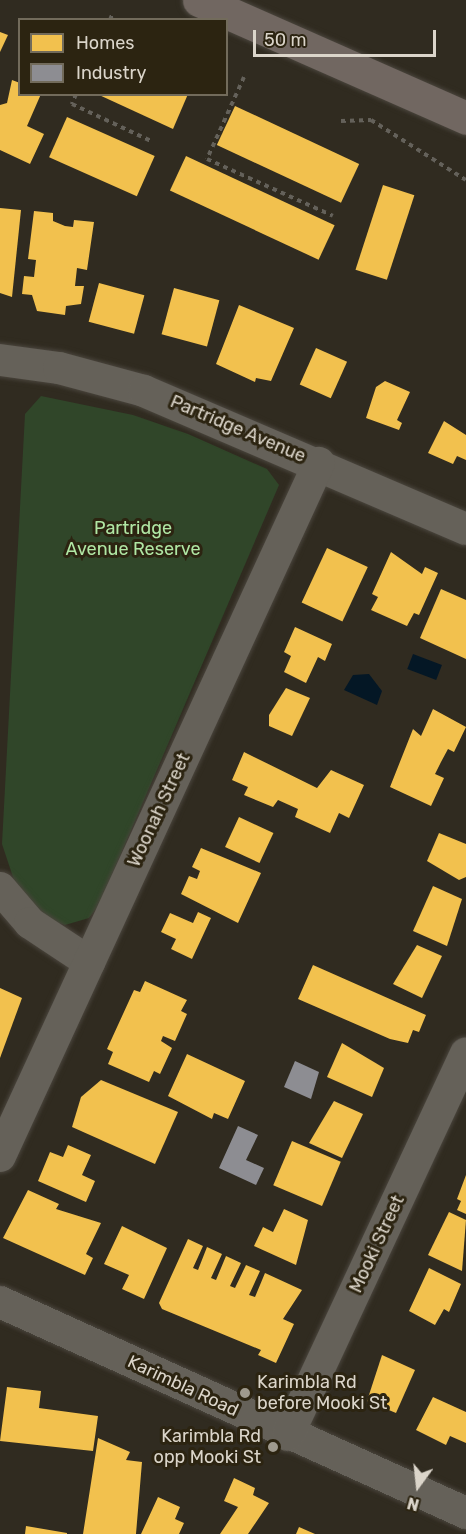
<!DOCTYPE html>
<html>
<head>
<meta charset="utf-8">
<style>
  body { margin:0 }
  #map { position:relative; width:466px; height:1534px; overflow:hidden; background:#302b20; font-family:Rubik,sans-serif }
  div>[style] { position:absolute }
  .green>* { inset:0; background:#304629 }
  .water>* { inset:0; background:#041725; transform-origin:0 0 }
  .homes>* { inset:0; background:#f2c14e; transform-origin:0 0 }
  .industry>* { inset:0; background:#8d8d92 }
  .path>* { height:4px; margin-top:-2px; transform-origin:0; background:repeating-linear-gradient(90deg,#64615a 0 4.5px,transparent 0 9px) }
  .roads { filter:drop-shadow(0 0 2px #4a453d) drop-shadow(0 0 2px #4a453d) }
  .minor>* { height:32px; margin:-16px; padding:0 16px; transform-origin:16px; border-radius:16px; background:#656159 }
  .major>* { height:33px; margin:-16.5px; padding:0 16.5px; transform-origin:16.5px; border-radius:16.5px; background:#716761 }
  .dots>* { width:16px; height:16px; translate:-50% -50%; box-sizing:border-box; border:3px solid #2c2411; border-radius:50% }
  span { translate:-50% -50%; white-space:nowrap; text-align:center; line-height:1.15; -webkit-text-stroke:6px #2c2411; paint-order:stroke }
  .street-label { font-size:18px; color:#dbd5ca }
  .park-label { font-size:18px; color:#b0e7a4 }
  .poi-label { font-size:18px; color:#dbd5ca }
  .left { translate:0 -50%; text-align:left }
  .right { translate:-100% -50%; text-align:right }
  .legend { position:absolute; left:18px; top:18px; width:210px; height:78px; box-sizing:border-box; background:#2c2411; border:2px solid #726b5b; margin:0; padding:8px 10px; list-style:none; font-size:18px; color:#dbd5ca }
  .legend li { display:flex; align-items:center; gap:12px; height:30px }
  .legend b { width:30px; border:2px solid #726b5b }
  .north { position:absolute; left:388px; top:1456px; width:60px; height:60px; -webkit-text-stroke:4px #2c2411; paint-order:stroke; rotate:195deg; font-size:16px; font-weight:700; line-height:24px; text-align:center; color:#dbd5ca }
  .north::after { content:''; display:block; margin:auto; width:21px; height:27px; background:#dbd5ca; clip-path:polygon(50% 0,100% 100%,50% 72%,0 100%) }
  .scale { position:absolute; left:253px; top:30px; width:183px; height:27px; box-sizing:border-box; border:3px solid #dbd5ca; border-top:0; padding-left:8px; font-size:18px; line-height:21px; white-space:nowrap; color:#dbd5ca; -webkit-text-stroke:4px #2c2411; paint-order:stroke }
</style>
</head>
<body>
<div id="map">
  <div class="green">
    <div style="clip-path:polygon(41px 396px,133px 415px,188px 434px,267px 469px,279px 485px,99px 905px,89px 918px,65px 925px,49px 920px,17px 889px,2px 844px,25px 414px)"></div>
  </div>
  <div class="water">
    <div style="left:413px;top:654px;width:31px;height:16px;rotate:21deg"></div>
    <div style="clip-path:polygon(369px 674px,382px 691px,377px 705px,344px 690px,353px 675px)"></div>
  </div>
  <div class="homes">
    <div style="clip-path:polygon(0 32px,8px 35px,0 52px)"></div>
    <div style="clip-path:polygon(12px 80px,20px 83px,20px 94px,41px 94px,27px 126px,44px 134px,30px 164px,0 150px,0 105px,7px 103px)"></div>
    <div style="clip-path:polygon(97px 94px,188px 94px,173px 129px)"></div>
    <div style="left:235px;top:106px;width:137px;height:43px;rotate:25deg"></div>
    <div style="left:67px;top:117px;width:96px;height:44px;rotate:24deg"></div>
    <div style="left:186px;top:156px;width:164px;height:38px;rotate:25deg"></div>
    <div style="left:383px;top:185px;width:33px;height:89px;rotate:18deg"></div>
    <div style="clip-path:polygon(0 208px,21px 210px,12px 297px,0 293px)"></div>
    <div style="clip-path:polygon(34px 211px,53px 213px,53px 221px,65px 226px,73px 227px,74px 220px,94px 222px,87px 270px,77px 268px,75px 286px,84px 286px,81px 304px,66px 306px,65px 315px,37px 311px,32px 295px,22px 294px,24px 276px,34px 277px,36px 260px,28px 259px)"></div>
    <div style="left:99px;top:283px;width:47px;height:40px;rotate:15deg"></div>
    <div style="left:174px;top:288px;width:47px;height:48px;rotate:15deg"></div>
    <div style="clip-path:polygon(239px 305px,294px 328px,271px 381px,256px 378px,255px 382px,216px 364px)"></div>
    <div style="left:316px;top:348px;width:34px;height:40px;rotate:24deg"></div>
    <div style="clip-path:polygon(385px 381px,410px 392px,397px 420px,402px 423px,399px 430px,366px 418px,376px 387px)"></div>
    <div style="clip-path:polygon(444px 421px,466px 435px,466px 460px,457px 456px,453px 464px,428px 453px)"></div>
    <div style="left:327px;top:548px;width:45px;height:60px;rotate:25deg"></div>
    <div style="clip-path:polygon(391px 552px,422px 574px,425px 567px,438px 573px,419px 615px,414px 613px,407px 626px,371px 610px,378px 597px,372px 594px)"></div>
    <div style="clip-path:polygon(441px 589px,466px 600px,466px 659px,420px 638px)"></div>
    <div style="clip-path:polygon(295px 627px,332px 644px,325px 661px,318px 657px,306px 683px,284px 672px,291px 656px,284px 652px)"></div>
    <div style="clip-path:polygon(286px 688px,310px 698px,292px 736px,269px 726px,269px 715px)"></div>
    <div style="clip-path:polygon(433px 709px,466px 727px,454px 752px,448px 749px,441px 762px,435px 774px,444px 778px,431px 806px,390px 787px,413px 729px,421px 736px)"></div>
    <div style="clip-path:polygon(244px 752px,317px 788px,331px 770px,364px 785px,349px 818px,339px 813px,330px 833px,295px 817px,298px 809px,278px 800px,273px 807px,244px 795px,248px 787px,232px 780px)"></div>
    <div style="left:239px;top:817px;width:38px;height:33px;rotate:25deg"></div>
    <div style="clip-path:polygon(439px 833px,466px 844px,466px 877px,459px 880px,427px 861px)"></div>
    <div style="clip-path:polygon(201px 848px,261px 873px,238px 923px,181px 894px,189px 876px,197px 879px,200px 871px,192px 867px)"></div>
    <div style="clip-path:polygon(433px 886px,462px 899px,447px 946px,413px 931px)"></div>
    <div style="clip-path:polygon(198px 912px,211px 918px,192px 959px,171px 949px,176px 939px,161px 932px,170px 913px,193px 923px)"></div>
    <div style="clip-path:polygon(417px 945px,442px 956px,422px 998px,393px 984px)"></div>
    <div style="clip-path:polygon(313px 965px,426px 1015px,419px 1032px,413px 1030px,408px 1043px,390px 1039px,298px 999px)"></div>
    <div style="clip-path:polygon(145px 981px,187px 1000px,181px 1011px,187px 1014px,175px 1041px,163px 1036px,161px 1041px,172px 1048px,160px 1074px,154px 1071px,149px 1082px,108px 1064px,113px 1052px,107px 1049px,134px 990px,140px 992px)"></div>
    <div style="clip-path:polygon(0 988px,22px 998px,0 1058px)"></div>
    <div style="clip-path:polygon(342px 1043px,384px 1068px,372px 1097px,327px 1077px)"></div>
    <div style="clip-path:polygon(187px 1054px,245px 1081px,228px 1119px,214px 1113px,212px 1119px,168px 1096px)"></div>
    <div style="clip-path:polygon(101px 1080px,178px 1112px,155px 1164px,72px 1127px,81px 1097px)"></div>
    <div style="clip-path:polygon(334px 1101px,363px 1114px,342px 1158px,309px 1143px)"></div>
    <div style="left:292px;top:1141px;width:53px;height:48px;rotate:23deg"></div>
    <div style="clip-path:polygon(68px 1145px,91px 1155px,82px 1175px,95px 1181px,86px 1202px,38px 1181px,50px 1152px,63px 1157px)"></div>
    <div style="clip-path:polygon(466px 1175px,466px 1214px,457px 1210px,461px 1201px,457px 1199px)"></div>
    <div style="clip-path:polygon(28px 1190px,59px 1204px,56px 1209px,101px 1223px,86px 1254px,93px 1258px,85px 1275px,3px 1238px)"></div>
    <div style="clip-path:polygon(284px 1209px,308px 1220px,296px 1265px,254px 1246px,263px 1227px,273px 1232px)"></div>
    <div style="clip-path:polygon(449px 1212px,466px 1220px,462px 1271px,428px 1255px)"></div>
    <div style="clip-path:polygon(122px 1226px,167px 1248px,144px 1299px,122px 1289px,129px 1275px,104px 1264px)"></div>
    <div style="clip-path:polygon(188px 1239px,203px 1246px,193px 1268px,198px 1270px,207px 1247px,222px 1254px,211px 1278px,216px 1280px,226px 1256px,241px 1263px,230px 1286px,235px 1288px,246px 1265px,260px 1271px,249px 1295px,255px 1297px,265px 1273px,302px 1290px,283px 1319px,294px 1324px,276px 1363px,258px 1355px,261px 1350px,162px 1309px,159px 1303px)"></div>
    <div style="clip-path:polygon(429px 1268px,461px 1284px,449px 1312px,444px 1309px,435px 1325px,409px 1311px)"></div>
    <div style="clip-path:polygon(382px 1355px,415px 1370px,396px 1413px,367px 1401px)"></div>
    <div style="clip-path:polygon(7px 1387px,41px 1391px,39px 1408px,98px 1416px,93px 1451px,0 1441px)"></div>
    <div style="clip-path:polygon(433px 1397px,466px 1412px,466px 1443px,450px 1436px,446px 1445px,416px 1430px)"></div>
    <div style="clip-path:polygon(98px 1438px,130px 1452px,126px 1460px,142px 1462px,136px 1534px,83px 1534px)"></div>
    <div style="clip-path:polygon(234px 1478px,255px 1488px,253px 1495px,269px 1503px,248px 1534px,220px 1534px,238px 1507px,224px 1501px)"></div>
    <div style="clip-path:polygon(158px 1497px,180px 1507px,175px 1519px,184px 1523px,179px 1534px,141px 1534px)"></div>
    <div style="clip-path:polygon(26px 1526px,67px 1533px,67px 1534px,25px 1534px)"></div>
    <div style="clip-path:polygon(299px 1527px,315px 1534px,296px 1534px)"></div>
  </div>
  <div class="industry">
    <div style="clip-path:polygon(295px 1061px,319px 1072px,311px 1099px,284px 1087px)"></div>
    <div style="clip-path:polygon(238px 1126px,258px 1135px,246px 1160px,264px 1168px,256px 1185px,219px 1168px)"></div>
  </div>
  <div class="path">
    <div style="left:110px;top:20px;width:5px;rotate:-68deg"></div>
    <div style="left:244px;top:77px;width:90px;rotate:114.3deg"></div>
    <div style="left:207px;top:159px;width:138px;rotate:24.3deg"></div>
    <div style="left:76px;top:94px;width:11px;rotate:112deg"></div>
    <div style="left:72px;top:104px;width:87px;rotate:25.1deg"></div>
    <div style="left:341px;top:121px;width:30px;rotate:-2deg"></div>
    <div style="left:371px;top:120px;width:112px;rotate:32.3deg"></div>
  </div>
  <div class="roads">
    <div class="minor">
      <div style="left:0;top:360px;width:60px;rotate:7.7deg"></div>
      <div style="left:59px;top:368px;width:88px;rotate:15.1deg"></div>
      <div style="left:144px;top:391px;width:350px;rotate:23.2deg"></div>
      <div style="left:0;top:888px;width:46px;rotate:49.4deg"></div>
      <div style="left:30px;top:923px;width:71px;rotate:33.5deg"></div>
      <div style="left:0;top:1156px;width:763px;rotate:-65.28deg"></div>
      <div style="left:0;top:1302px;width:512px;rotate:24.36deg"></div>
      <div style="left:288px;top:1435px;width:421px;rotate:-65deg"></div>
    </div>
    <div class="major">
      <div style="left:199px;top:0;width:292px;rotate:23.8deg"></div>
    </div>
  </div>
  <div class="dots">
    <div style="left:245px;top:1393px;background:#9f9a8e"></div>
    <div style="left:273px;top:1447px;background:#9f9a8e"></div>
  </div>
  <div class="street-label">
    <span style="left:238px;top:429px;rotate:23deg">Partridge Avenue</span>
    <span style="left:159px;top:810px;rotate:-65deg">Woonah Street</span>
    <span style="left:377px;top:1244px;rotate:-65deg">Mooki Street</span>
    <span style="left:183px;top:1386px;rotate:25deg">Karimbla Road</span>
  </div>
  <div class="park-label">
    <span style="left:133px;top:539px">Partridge<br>Avenue Reserve</span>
  </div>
  <div class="poi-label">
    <span class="left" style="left:257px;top:1393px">Karimbla Rd<br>before Mooki St</span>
    <span class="right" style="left:261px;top:1447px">Karimbla Rd<br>opp Mooki St</span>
  </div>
  <ul class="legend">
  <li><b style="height:16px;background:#f2c14e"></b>Homes</li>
  <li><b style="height:16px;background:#8d8d92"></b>Industry</li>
  </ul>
  <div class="north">N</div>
  <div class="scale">50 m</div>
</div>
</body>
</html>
